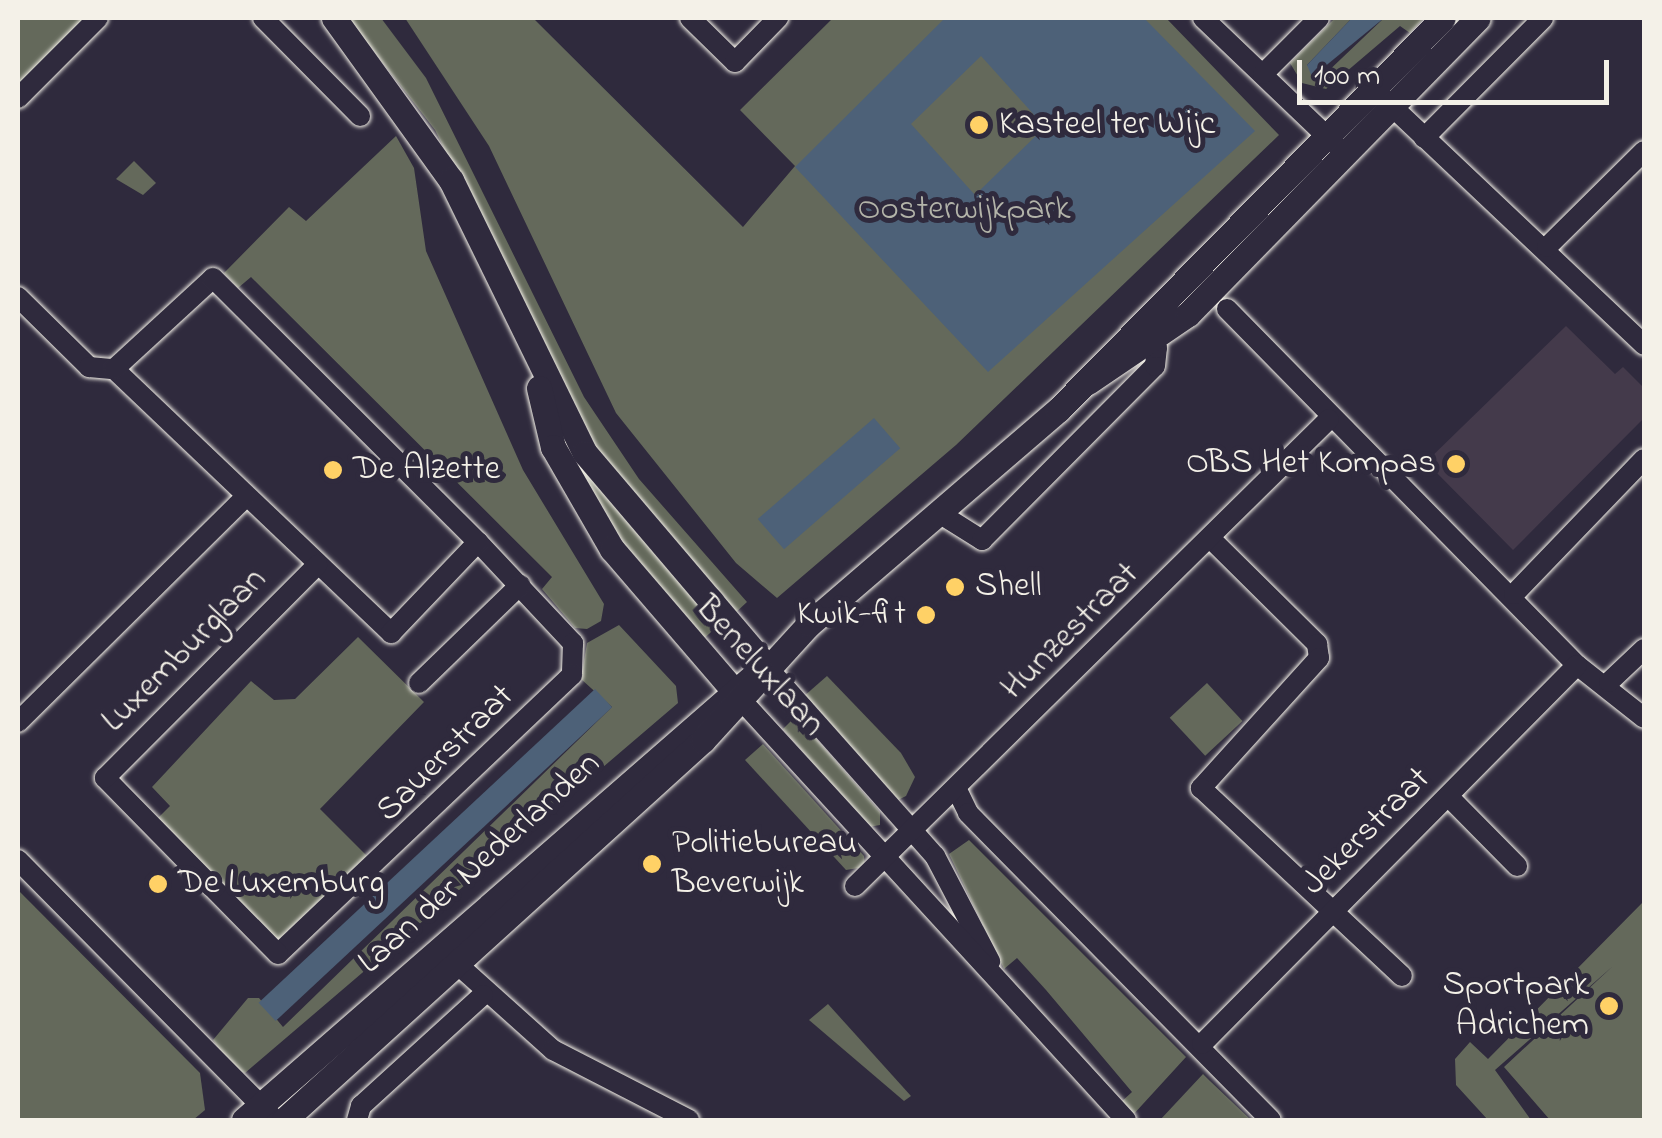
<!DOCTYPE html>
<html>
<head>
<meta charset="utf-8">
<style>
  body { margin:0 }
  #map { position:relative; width:1662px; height:1138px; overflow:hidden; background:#2f2a3d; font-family:"Indie Flower",sans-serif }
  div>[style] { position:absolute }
  .built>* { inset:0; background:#443a4b }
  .green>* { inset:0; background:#64695b; transform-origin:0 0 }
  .water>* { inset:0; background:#4d6178; transform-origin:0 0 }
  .roads { filter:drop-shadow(0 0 2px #f4f1e8) drop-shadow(0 0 2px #f4f1e8) }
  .minor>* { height:20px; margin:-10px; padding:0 10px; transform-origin:10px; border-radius:10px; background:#2f2a3d }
  .major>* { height:25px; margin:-12.5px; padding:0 12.5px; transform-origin:12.5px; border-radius:12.5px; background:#2f2a3d }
  .dots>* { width:28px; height:28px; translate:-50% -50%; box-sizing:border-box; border:5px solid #2f2a3d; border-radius:50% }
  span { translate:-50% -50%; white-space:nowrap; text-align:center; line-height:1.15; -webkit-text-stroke:10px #2f2a3d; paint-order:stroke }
  .poi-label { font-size:35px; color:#f4f1e8 }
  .left { translate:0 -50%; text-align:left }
  .right { translate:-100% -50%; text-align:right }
  .park-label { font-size:35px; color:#b3b4a9 }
  .street-label { font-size:35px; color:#f4f1e8 }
  .frame { position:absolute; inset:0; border:20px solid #f4f1e8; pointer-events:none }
  .scale { position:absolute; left:1297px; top:60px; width:312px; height:45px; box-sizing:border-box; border:5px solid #f4f1e8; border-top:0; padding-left:12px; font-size:30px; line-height:35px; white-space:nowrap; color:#f4f1e8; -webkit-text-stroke:8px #2f2a3d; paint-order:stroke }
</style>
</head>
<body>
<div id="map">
  <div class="built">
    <div style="clip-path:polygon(1566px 326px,1615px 374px,1623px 367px,1644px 388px,1644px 418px,1513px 550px,1426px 462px)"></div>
  </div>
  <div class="green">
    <div style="clip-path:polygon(18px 18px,89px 18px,18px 111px)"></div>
    <div style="clip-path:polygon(348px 18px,381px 18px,426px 78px,584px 397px,639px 479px,747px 602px,733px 615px,592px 445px,435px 130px)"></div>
    <div style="clip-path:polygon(405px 18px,533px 18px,743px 227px,795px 166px,740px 110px,833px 18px,1166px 18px,1279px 135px,956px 445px,777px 598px,736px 563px,616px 413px,489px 146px)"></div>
    <div style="clip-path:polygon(1335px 18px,1352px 18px,1307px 65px,1321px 78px,1384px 18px,1424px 18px,1410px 33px,1400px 26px,1326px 89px,1302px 83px,1290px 63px)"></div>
    <div style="clip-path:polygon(396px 136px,414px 168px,426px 251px,523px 470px,604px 604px,601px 621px,587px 629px,575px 628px,542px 589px,552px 577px,251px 277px,238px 288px,224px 273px,289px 207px,306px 221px)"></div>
    <div style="clip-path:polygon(134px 161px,156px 183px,143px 195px,116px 179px)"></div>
    <div style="clip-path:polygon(559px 432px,718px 626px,701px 641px,630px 555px)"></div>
    <div style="clip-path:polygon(619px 625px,676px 686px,678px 703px,245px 1073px,231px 1067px,213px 1040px,248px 998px,259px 998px,283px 1027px,612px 707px,581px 679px,587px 643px)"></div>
    <div style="clip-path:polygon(358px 637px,424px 702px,320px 809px,371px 860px,278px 947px,154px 822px,170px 806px,152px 787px,251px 681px,274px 700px,295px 699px)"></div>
    <div style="clip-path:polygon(827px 676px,901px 753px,915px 777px,906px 796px,896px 801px,803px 697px)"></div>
    <div style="left:1207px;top:683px;width:52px;height:51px;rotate:47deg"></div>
    <div style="clip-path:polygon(796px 716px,880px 812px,880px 825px,869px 827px,783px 729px)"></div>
    <div style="clip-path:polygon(763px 744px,864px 856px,865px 867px,846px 870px,745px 760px)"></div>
    <div style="clip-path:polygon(969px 840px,1186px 1057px,1132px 1116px,1120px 1103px,1132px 1092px,1046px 990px,1017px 958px,1004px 969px,949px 854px)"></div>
    <div style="clip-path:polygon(18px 890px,200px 1073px,205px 1110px,193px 1120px,18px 1120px)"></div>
    <div style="clip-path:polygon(1644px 901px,1644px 1120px,1550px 1120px,1504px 1067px,1613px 966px,1495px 1070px,1531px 1120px,1488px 1120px,1456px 1085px,1455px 1059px,1470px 1042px,1488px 1059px)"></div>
    <div style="clip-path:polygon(828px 1004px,911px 1096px,904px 1101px,809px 1020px)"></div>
    <div style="clip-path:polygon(1203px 1074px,1210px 1081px,1251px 1120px,1160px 1120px)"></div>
  </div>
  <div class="water">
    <div style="clip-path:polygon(evenodd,945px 18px,1144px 18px,1255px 131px,988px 372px,795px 167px,945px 18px,981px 56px,1045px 127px,975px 195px,911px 124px,981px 56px)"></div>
    <div style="clip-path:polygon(1352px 18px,1384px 18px,1312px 77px,1307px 65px)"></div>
    <div style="left:874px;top:418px;width:40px;height:154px;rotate:49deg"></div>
    <div style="left:595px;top:689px;width:25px;height:460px;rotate:47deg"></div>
  </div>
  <div class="roads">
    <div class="minor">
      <div style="left:263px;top:18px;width:138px;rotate:45.3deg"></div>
      <div style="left:690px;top:18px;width:63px;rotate:44.4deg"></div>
      <div style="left:735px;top:62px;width:62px;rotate:-45.7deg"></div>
      <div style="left:1203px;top:18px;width:182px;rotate:43.7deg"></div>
      <div style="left:1263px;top:74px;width:79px;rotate:-45deg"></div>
      <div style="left:1381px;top:96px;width:362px;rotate:43.4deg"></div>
      <div style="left:18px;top:98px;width:113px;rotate:-45deg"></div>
      <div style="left:1424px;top:138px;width:169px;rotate:-45.2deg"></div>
      <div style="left:1547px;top:247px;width:136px;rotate:-44.7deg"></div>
      <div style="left:18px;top:297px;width:100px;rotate:44.6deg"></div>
      <div style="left:89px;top:367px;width:25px;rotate:5deg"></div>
      <div style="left:114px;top:369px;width:383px;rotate:43.6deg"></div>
      <div style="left:391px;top:633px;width:126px;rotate:-46.3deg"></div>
      <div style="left:478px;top:542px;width:139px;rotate:46.8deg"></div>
      <div style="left:573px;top:643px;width:32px;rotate:92deg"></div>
      <div style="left:572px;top:675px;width:405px;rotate:136.5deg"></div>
      <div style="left:278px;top:954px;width:247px;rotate:-134.5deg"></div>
      <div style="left:105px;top:778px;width:301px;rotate:-45.1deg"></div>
      <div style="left:1227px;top:309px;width:499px;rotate:45.5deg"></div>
      <div style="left:1577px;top:665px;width:85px;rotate:38.3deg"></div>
      <div style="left:114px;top:369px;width:134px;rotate:-42.6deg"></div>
      <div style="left:213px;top:278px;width:374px;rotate:44.9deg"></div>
      <div style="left:939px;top:513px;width:51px;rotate:32.1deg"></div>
      <div style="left:982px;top:540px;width:245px;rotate:-45.2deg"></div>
      <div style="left:1155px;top:366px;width:18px;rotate:-84deg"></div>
      <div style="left:1157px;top:348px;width:25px;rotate:-130deg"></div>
      <div style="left:1210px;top:538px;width:151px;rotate:44.7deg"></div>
      <div style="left:1317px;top:644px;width:14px;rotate:82deg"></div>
      <div style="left:1319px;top:658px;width:176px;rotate:132.2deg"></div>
      <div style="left:1201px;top:788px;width:275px;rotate:43.1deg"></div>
      <div style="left:1514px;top:594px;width:187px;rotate:-46.1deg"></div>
      <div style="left:767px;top:667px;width:253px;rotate:48.4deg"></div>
      <div style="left:935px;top:856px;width:119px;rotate:62.4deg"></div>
      <div style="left:1609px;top:682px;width:48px;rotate:-43.3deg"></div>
      <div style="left:419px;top:683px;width:141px;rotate:-44.1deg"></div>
      <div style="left:743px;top:702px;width:567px;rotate:47.5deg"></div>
      <div style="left:18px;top:722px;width:318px;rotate:-44.7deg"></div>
      <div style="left:957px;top:790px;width:25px;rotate:64deg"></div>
      <div style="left:968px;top:813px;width:431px;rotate:45.4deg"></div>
      <div style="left:1449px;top:797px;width:97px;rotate:45.4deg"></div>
      <div style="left:18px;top:860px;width:366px;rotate:45.3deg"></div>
      <div style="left:855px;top:886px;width:665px;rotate:-44.57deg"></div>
      <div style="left:446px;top:954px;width:144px;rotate:41.9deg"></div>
      <div style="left:553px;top:1050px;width:153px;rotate:27.2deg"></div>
      <div style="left:1202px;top:1044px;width:533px;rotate:-45.3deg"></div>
      <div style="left:357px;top:1120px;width:15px;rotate:-74deg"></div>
      <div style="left:361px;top:1106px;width:165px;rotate:-42.3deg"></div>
    </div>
    <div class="major">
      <div style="left:334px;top:18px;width:200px;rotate:54.2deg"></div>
      <div style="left:451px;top:180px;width:304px;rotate:63.9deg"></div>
      <div style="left:585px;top:453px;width:281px;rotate:49.6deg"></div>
      <div style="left:1088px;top:382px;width:121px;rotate:-34.2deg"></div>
      <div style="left:1188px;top:314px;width:414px;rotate:-45.6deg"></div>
      <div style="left:539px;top:388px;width:61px;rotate:76.7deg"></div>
      <div style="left:553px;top:447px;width:118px;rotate:60deg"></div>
      <div style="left:612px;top:549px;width:196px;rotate:49.3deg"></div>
      <div style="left:244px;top:1120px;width:682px;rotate:-41.08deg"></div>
      <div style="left:284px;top:1120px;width:566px;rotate:-42.21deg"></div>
      <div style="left:703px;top:740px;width:157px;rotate:-47.6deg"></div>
      <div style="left:809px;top:624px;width:328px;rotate:-40.7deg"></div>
      <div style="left:1058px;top:410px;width:549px;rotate:-45.52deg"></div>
    </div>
  </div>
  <div class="dots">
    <div style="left:979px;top:125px;background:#ffd166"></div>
    <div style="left:1456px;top:464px;background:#ffd166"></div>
    <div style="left:333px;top:470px;background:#ffd166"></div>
    <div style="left:955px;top:587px;background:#ffd166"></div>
    <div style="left:926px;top:615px;background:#ffd166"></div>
    <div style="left:652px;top:864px;background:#ffd166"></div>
    <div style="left:158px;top:884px;background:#ffd166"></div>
    <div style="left:1609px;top:1006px;background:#ffd166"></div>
  </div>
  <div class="poi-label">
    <span class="left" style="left:999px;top:125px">Kasteel ter Wijc</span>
    <span class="right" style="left:1436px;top:464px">OBS Het Kompas</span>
    <span class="left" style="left:353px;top:470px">De Alzette</span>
    <span class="left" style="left:975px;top:587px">Shell</span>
    <span class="right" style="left:906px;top:615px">Kwik-fit</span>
    <span class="left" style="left:672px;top:864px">Politiebureau<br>Beverwijk</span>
    <span class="left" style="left:178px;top:884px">De Luxemburg</span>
    <span class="right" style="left:1589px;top:1006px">Sportpark<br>Adrichem</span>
  </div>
  <div class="park-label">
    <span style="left:964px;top:210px">Oosterwijkpark</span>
  </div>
  <div class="street-label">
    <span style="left:1071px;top:632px;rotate:-45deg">Hunzestraat</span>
    <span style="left:185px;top:651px;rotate:-45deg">Luxemburglaan</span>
    <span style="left:759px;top:667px;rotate:48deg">Beneluxlaan</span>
    <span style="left:446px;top:754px;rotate:-45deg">Sauerstraat</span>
    <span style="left:1367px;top:832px;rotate:-45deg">Jekerstraat</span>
    <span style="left:480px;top:864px;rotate:-42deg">Laan der Nederlanden</span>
  </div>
  <div class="frame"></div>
  <div class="scale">100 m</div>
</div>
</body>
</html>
